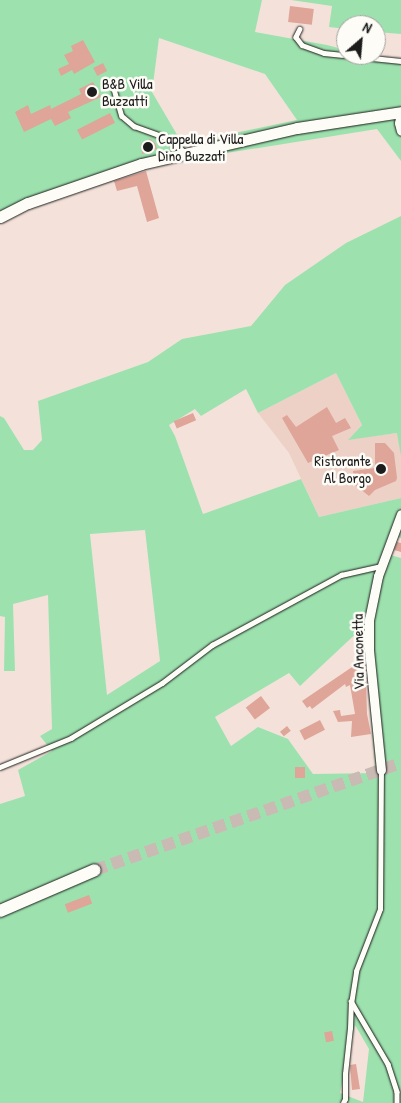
<!DOCTYPE html>
<html>
<head>
<meta charset="utf-8">
<style>
  body { margin:0 }
  #map { position:relative; width:401px; height:1103px; overflow:hidden; background:#f4e2da; font-family:"Patrick Hand",sans-serif }
  div>[style] { position:absolute }
  .built>* { inset:0; background:#edd0c6 }
  .green>* { inset:0; background:#9de2ae }
  .building>* { inset:0; background:#dea598; transform-origin:0 0 }
  .secondary-tunnel>* { height:12px; margin-top:-6px; transform-origin:0; background:repeating-linear-gradient(90deg,#c9bab4 0 12px,transparent 0 18px) }
  .roads { filter:drop-shadow(0 0 1px #1c1c1c) drop-shadow(0 0 1px #1c1c1c) }
  .service>* { height:4.5px; margin:-2.25px; padding:0 2.25px; transform-origin:2.25px; border-radius:2.25px; background:#fdfcf7 }
  .minor>* { height:9px; margin:-4.5px; padding:0 4.5px; transform-origin:4.5px; border-radius:4.5px; background:#fdfcf7 }
  .tertiary>* { height:11px; margin:-5.5px; padding:0 5.5px; transform-origin:5.5px; border-radius:5.5px; background:#fdfcf7 }
  .secondary>* { height:12px; margin:-6px; padding:0 6px; transform-origin:6px; border-radius:6px; background:#fdfcf7 }
  .dots>* { width:14px; height:14px; translate:-50% -50%; box-sizing:border-box; border:2px solid #fdfcf7; border-radius:50% }
  span { translate:-50% -50%; white-space:nowrap; text-align:center; line-height:1.15; -webkit-text-stroke:5px #fdfcf7; paint-order:stroke }
  .poi-label { font-size:15px; color:#1c1c1c }
  .left { translate:0 -50%; text-align:left }
  .right { translate:-100% -50%; text-align:right }
  .street-label { font-size:15px; color:#1c1c1c }
  .north { position:absolute; left:336px; top:15px; width:50px; height:50px; box-sizing:border-box; background:#fdfcf7; border:1px solid #a3a29f; border-radius:50%; rotate:27deg; font-size:14px; font-weight:700; line-height:20px; text-align:center; color:#1c1c1c }
  .north::after { content:''; display:block; margin:auto; width:18px; height:22px; background:#1c1c1c; clip-path:polygon(50% 0,100% 100%,50% 72%,0 100%) }
</style>
</head>
<body>
<div id="map">
  <div class="built">
    <div style="clip-path:polygon(336px 373px,362px 425px,349px 439px,398px 433px,401px 457px,401px 498px,319px 517px,289px 453px,258px 413px)"></div>
  </div>
  <div class="green">
    <div style="clip-path:polygon(evenodd,0 0,262px 0,255px 32px,327px 45px,346px 50px,346px 55px,366px 55px,401px 61px,401px 161px,377px 129px,183px 160px,186px 151px,0 213px,0 0,159px 38px,265px 74px,297px 120px,239px 132px,186px 150px,152px 92px,159px 38px)"></div>
    <div style="clip-path:polygon(291px 0,401px 0,401px 34px,376px 32px,376px 25px,346px 25px,346px 29px,329px 27px,332px 6px)"></div>
    <div style="clip-path:polygon(evenodd,401px 216px,401px 457px,397px 433px,348px 440px,362px 425px,336px 373px,258px 413px,246px 389px,201px 416px,195px 409px,169px 425px,175px 436px,203px 514px,301px 479px,319px 517px,401px 498px,401px 538px,393px 535px,386px 554px,401px 558px,401px 1103px,0 1103px,0 804px,25px 796px,18px 770px,52px 751px,40px 736px,52px 729px,48px 595px,13px 604px,15px 671px,4px 671px,5px 617px,0 616px,0 416px,4px 418px,24px 450px,33px 450px,42px 440px,38px 401px,148px 362px,182px 339px,251px 326px,285px 285px,346px 243px,401px 216px,145px 530px,160px 661px,107px 695px,90px 534px,145px 530px,401px 216px,363px 627px,376px 773px,313px 774px,288px 739px,258px 727px,231px 746px,215px 717px,289px 673px,300px 686px,363px 627px,401px 216px,355px 1025px,369px 1049px,363px 1102px,340px 1093px,355px 1025px)"></div>
  </div>
  <div class="building">
    <div style="left:290px;top:6px;width:24px;height:16px;rotate:7deg"></div>
    <div style="clip-path:polygon(83px 40px,95px 62px,74px 74px,72px 70px,61px 76px,58px 69px,69px 64px,64px 55px,73px 51px,71px 46px)"></div>
    <div style="left:103px;top:63px;width:9px;height:11px;rotate:63deg"></div>
    <div style="clip-path:polygon(93px 82px,101px 97px,68px 112px,71px 118px,55px 126px,51px 119px,24px 132px,15px 112px,28px 105px,31px 114px,50px 105px,51px 109px,81px 94px,79px 89px)"></div>
    <div style="left:110px;top:113px;width:11px;height:37px;rotate:63deg"></div>
    <div style="clip-path:polygon(150px 139px,155px 143px,157px 149px,142px 154px,141px 144px)"></div>
    <div style="clip-path:polygon(146px 171px,159px 218px,147px 222px,137px 186px,117px 191px,114px 181px)"></div>
    <div style="clip-path:polygon(327px 407px,336px 423px,345px 418px,351px 428px,332px 436px,339px 450px,308px 463px,282px 418px,287px 415px,296px 427px)"></div>
    <div style="left:193px;top:413px;width:8px;height:21px;rotate:67deg"></div>
    <div style="clip-path:polygon(375px 443px,385px 443px,394px 453px,397px 478px,396px 481px,375px 490px,369px 496px,354px 484px,353px 471px,375px 468px)"></div>
    <div style="clip-path:polygon(397px 542px,401px 543px,401px 552px,394px 550px)"></div>
    <div style="clip-path:polygon(355px 665px,361px 679px,364px 677px,366px 681px,367px 714px,371px 734px,351px 737px,352px 721px,338px 722px,333px 711px,340px 710px,341px 716px,355px 714px,350px 685px,346px 687px,345px 684px,312px 709px,310px 706px,307px 708px,302px 701px)"></div>
    <div style="left:261px;top:696px;width:15px;height:19px;rotate:53deg"></div>
    <div style="left:320px;top:720px;width:11px;height:23px;rotate:63deg"></div>
    <div style="left:287px;top:726px;width:6px;height:9px;rotate:51deg"></div>
    <div style="left:295px;top:767px;width:10px;height:11px"></div>
    <div style="left:89px;top:895px;width:9px;height:26px;rotate:69deg"></div>
    <div style="left:332px;top:1031px;width:10px;height:8px;rotate:79deg"></div>
    <div style="clip-path:polygon(356px 1064px,360px 1089px,352px 1090px,350px 1065px)"></div>
  </div>
  <div class="secondary-tunnel">
    <div style="left:95px;top:870px;width:324px;rotate:-19.3deg"></div>
  </div>
  <div class="roads">
    <div class="service">
      <div style="left:300px;top:29px;width:9px;rotate:117deg"></div>
      <div style="left:296px;top:37px;width:10px;rotate:53deg"></div>
      <div style="left:302px;top:45px;width:23px;rotate:20deg"></div>
      <div style="left:324px;top:53px;width:77px;rotate:5.9deg"></div>
      <div style="left:112px;top:82px;width:35px;rotate:74deg"></div>
      <div style="left:122px;top:116px;width:16px;rotate:40deg"></div>
      <div style="left:134px;top:126px;width:33px;rotate:20deg"></div>
      <div style="left:165px;top:137px;width:25px;rotate:37deg"></div>
      <div style="left:0;top:767px;width:77px;rotate:-22.2deg"></div>
      <div style="left:71px;top:738px;width:106px;rotate:-31.1deg"></div>
      <div style="left:162px;top:683px;width:63px;rotate:-37.2deg"></div>
      <div style="left:212px;top:645px;width:147px;rotate:-28.5deg"></div>
      <div style="left:341px;top:575px;width:41px;rotate:-12.7deg"></div>
      <div style="left:351px;top:1001px;width:73px;rotate:59.6deg"></div>
      <div style="left:388px;top:1064px;width:29px;rotate:72deg"></div>
      <div style="left:397px;top:1092px;width:11px;rotate:90deg"></div>
      <div style="left:343px;top:1103px;width:4px;rotate:-63deg"></div>
      <div style="left:345px;top:1099px;width:25px;rotate:-90deg"></div>
      <div style="left:345px;top:1074px;width:46px;rotate:-83.8deg"></div>
      <div style="left:350px;top:1028px;width:24px;rotate:-88deg"></div>
      <div style="left:351px;top:1004px;width:33px;rotate:-81deg"></div>
      <div style="left:356px;top:971px;width:66px;rotate:-68.8deg"></div>
      <div style="left:380px;top:909px;width:139px;rotate:-89.6deg"></div>
    </div>
    <div class="minor">
      <div style="left:401px;top:112px;width:11px;rotate:100deg"></div>
      <div style="left:399px;top:123px;width:8px;rotate:76deg"></div>
      <div style="left:381px;top:770px;width:122px;rotate:-95.7deg"></div>
      <div style="left:369px;top:649px;width:29px;rotate:-90deg"></div>
      <div style="left:369px;top:620px;width:45px;rotate:-78.4deg"></div>
      <div style="left:378px;top:576px;width:66px;rotate:-69.6deg"></div>
    </div>
    <div class="tertiary">
      <div style="left:0;top:217px;width:31px;rotate:-27deg"></div>
      <div style="left:28px;top:203px;width:120px;rotate:-19deg"></div>
      <div style="left:141px;top:164px;width:160px;rotate:-13deg"></div>
      <div style="left:297px;top:128px;width:105px;rotate:-8.7deg"></div>
    </div>
    <div class="secondary">
      <div style="left:0;top:911px;width:103px;rotate:-23.3deg"></div>
    </div>
  </div>
  <div class="dots">
    <div style="left:92px;top:92px;background:#1c1c1c"></div>
    <div style="left:148px;top:147px;background:#1c1c1c"></div>
    <div style="left:381px;top:469px;background:#1c1c1c"></div>
  </div>
  <div class="poi-label">
    <span class="left" style="left:102px;top:92px">B&amp;B Villa<br>Buzzatti</span>
    <span class="left" style="left:158px;top:147px">Cappella di Villa<br>Dino Buzzati</span>
    <span class="right" style="left:371px;top:469px">Ristorante<br>Al Borgo</span>
  </div>
  <div class="street-label">
    <span style="left:358px;top:652px;rotate:-91deg">Via Anconetta</span>
  </div>
  <div class="north">N</div>
</div>
</body>
</html>
